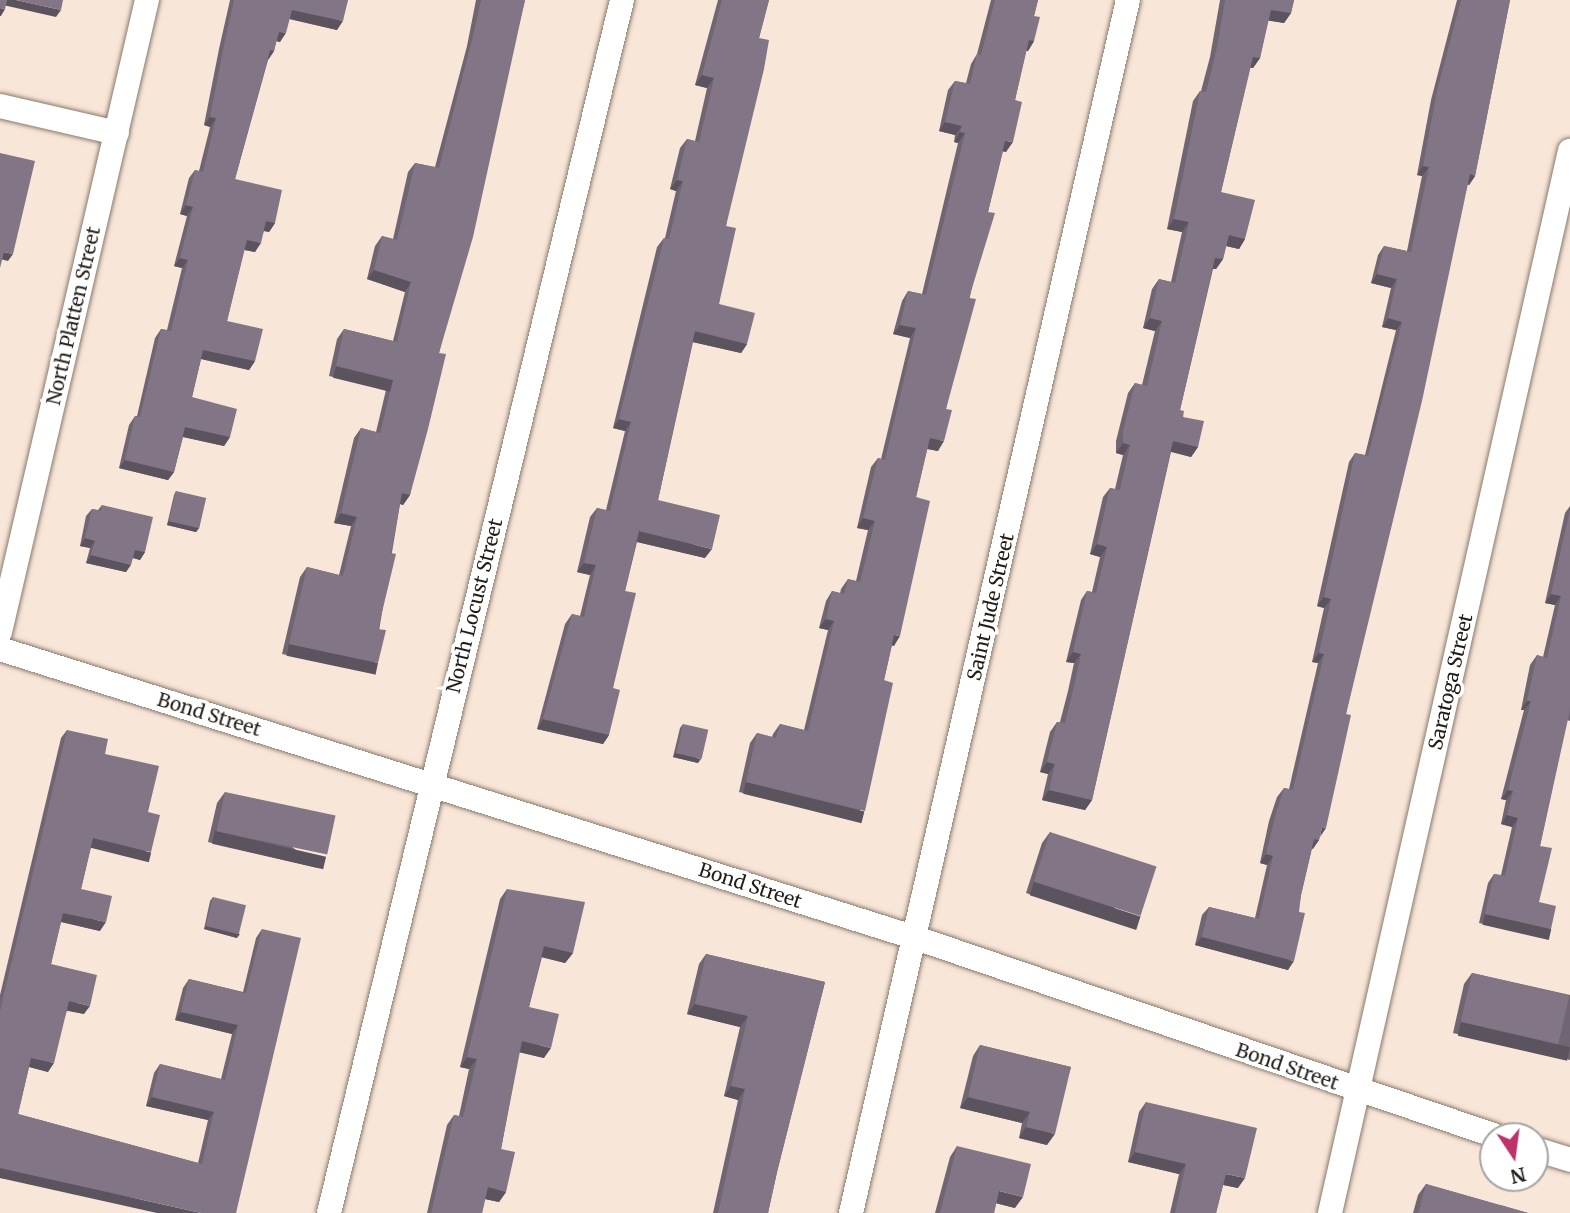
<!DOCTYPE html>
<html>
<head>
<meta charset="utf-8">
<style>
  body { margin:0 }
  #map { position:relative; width:1570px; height:1213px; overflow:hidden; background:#f8e6d8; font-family:Merriweather,serif }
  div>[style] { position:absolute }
  .roads { filter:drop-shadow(0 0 2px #89796c) drop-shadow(0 0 2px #89796c) }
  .minor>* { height:24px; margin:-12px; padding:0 12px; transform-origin:12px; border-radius:12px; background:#fff }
  .wall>* { inset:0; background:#706573 }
  .shaded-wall>* { inset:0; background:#5b535e; transform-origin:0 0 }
  .building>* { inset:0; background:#827686; transform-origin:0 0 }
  span { translate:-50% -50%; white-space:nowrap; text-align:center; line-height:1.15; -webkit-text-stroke:7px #fff; paint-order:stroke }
  .street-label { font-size:19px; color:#221c17 }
  .north { position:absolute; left:1479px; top:1122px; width:70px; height:70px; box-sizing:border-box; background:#fff; border:2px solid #a7a4a2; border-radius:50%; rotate:167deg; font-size:19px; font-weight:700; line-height:28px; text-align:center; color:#221c17 }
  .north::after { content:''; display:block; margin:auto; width:24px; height:32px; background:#bc326c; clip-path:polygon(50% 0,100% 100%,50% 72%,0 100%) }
</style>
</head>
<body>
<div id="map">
  <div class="roads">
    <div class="minor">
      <div style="left:0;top:106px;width:120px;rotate:13deg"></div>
      <div style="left:0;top:632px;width:649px;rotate:-76.91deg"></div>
      <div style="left:0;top:649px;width:961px;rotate:17.51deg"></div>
      <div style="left:916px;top:938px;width:613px;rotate:18.85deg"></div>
      <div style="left:1535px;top:1149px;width:37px;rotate:17deg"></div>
      <div style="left:329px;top:1213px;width:1248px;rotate:-76.42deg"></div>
      <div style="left:851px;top:1213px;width:1244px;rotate:-77.14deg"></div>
      <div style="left:1330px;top:1213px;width:1089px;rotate:-77.27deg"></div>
    </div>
  </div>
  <div class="wall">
    <div style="clip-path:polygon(230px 0,348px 0,337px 30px,289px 19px,280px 42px,276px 41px,274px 51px,268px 60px,235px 179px,275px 223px,269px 232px,264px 231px,255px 252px,244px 250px,227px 321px,255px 361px,249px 370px,201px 359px,192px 397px,230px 437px,224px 446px,183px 437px,174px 472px,168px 480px,119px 468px,129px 425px,135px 416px,137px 416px,155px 338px,161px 329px,167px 330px,182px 268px,174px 266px,187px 216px,180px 214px,189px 178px,195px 170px,199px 171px,210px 127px,204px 125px,219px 49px)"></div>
    <div style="clip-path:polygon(476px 0,525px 0,439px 353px,410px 495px,403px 505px,400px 504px,372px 673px,282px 654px,300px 577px,307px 567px,339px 575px,351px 526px,334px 523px,354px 438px,361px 428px,376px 432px,386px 390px,329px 376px,337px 339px,344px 329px,393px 341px,405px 292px,367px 279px,375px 246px,382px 236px,393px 239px,408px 172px,415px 163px,435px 167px,467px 46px)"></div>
    <div style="clip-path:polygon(718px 0,769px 0,759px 38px,726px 226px,719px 304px,747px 344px,741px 353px,693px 342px,658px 500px,705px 558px,637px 542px,625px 591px,613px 688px,609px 735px,603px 744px,537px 729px,565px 624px,572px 614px,580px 616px,590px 575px,577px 572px,590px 517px,597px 508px,606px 510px,625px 431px,613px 428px,657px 247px,664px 238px,665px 238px,676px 191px,670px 189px,680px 148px,687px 139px,695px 141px,707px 88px,695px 85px)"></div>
    <div style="clip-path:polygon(991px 0,1038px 0,1034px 16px,1034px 41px,1028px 51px,1026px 51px,1015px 100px,1006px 152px,1003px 151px,988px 212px,946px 409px,938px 451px,927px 449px,916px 497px,894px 646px,892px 645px,884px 680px,858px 821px,739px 792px,750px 743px,757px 733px,772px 737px,773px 734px,780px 724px,804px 730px,828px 630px,819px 628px,826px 601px,832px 591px,840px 593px,841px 589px,848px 579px,856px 581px,868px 530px,857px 528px,871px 467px,878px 458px,881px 459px,910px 338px,893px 334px,902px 301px,908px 291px,922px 294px,958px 143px,954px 142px,955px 135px,939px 131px,948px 90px,955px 81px,966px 83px,971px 64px,977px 54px)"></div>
    <div style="clip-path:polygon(1220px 0,1294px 0,1291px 13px,1284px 23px,1268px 20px,1260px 58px,1253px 68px,1250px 68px,1221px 192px,1245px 239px,1239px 249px,1226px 246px,1223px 259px,1216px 269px,1213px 269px,1180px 410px,1198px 447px,1191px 457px,1171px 452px,1092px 800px,1085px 810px,1042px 800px,1048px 774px,1040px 772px,1050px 732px,1057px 722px,1060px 722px,1068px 691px,1074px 663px,1066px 662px,1081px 600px,1087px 591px,1092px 592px,1100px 557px,1090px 554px,1103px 497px,1110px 488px,1115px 489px,1123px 455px,1116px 453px,1116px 441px,1128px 393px,1135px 383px,1142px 385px,1155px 331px,1143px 328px,1152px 289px,1159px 279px,1171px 282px,1182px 232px,1167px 229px,1193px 101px,1200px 91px,1201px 91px,1210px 57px)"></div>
    <div style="clip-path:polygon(1457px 0,1510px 0,1475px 176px,1469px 185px,1467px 184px,1346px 714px,1319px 840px,1312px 848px,1301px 895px,1288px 970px,1195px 945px,1202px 915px,1209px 907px,1255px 918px,1267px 865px,1260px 863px,1269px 821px,1277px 797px,1284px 788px,1289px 789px,1318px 663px,1312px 662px,1324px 608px,1317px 606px,1349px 462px,1355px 453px,1365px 455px,1396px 330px,1382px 327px,1391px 288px,1371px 283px,1378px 255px,1384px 246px,1407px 251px,1422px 176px,1417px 175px,1431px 100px)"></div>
    <div style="clip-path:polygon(176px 491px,199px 528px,196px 532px,167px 525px,174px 495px)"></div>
    <div style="clip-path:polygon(102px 505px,145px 552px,140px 560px,133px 558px,126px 572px,86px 563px,90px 548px,80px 546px,86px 516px,92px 509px,98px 510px)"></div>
    <div style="clip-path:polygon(1570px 506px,1570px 721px,1567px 720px,1540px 846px,1539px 902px,1551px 929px,1545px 938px,1479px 923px,1488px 883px,1494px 874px,1501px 875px,1512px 827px,1501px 824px,1506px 800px,1501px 799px,1524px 710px,1521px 710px,1530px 665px,1537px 655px,1543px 657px,1555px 605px,1545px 603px,1565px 513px)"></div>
    <div style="clip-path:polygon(683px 724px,698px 763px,673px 757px,680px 728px)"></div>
    <div style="clip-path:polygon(67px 730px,105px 754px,148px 812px,145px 860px,91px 847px,81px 889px,100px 931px,61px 922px,51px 964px,84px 1014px,67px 1010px,48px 1072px,29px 1067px,18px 1114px,198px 1163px,208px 1120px,146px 1106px,154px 1073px,160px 1064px,221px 1079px,232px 1034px,175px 1020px,183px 988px,189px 979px,243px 992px,256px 938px,262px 929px,236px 1213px,0 1178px,0 995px,61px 738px)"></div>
    <div style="clip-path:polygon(225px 792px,318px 868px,208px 842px,217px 803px)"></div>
    <div style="clip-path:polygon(1050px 832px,1132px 928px,1026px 893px,1042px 843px)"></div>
    <div style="clip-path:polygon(507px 889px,573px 953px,565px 963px,542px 957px,529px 1007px,544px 1058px,519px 1052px,501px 1149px,506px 1192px,499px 1202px,485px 1199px,482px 1213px,427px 1213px,447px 1125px,454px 1115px,459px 1116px,469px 1069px,460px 1067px,500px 899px)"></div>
    <div style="clip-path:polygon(213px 897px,237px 938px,204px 929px,210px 901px)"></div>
    <div style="clip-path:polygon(706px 954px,825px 982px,777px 1172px,768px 1213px,713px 1213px,738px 1100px,724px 1096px,740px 1027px,687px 1014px,699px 964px)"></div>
    <div style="clip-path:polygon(1472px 973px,1570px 995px,1570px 1060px,1453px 1033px,1464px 984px)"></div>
    <div style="clip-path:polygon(980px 1045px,1071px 1067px,1047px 1145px,1019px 1138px,1022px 1123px,960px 1108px,973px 1056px)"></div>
    <div style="clip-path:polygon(1146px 1102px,1238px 1188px,1223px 1185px,1216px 1213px,1170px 1213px,1179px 1174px,1128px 1162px,1139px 1112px)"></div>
    <div style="clip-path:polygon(957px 1146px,1015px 1208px,996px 1203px,994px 1213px,935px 1213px,950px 1157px)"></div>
    <div style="clip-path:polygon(1426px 1184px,1528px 1213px,1413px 1213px,1418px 1195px)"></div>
  </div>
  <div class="shaded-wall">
    <div style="clip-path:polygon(7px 0,16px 0,61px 10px,56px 17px,3px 5px)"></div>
    <div style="clip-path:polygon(0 8px,5px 9px,1px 16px,0 16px)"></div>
    <div style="clip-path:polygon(292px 10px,343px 21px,337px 30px,286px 18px)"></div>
    <div style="clip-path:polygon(1271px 10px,1291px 13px,1284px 23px,1264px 20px)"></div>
    <div style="clip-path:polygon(279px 32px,286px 33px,280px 42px,273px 40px)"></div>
    <div style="clip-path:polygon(1029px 40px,1034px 41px,1028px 51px,1022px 50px)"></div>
    <div style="clip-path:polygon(270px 50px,274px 51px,268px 60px)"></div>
    <div style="clip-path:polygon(1253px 57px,1260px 58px,1253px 68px,1246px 66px)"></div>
    <div style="clip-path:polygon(702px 75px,714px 78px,707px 88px,695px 85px)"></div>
    <div style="clip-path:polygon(210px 117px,216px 118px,210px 127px,204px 125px)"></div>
    <div style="clip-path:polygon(945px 122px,962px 126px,955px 135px,939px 131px)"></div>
    <div style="clip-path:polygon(960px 132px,965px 133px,958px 143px,954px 142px)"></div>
    <div style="clip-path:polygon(1005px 141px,1013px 142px,1006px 152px,998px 150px)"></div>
    <div style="clip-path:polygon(1423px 166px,1429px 167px,1422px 176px,1417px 175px)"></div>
    <div style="clip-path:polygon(1470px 174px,1475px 176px,1469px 185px,1463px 183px)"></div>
    <div style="clip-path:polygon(677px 180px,683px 181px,676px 191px,670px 189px)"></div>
    <div style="clip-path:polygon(186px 205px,193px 207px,187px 216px,180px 214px)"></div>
    <div style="clip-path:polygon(1174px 219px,1189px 222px,1182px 232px,1167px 229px)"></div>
    <div style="clip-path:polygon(266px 221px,275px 223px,269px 232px,260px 230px)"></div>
    <div style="clip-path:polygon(1229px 235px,1245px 239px,1239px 249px,1222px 245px)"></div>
    <div style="clip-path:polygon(247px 240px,261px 243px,255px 252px,241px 249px)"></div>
    <div style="clip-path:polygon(4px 252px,13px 254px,8px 261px,0 259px)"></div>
    <div style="clip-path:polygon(180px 258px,188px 260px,182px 268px,174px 266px)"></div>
    <div style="clip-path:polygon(1215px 258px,1223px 259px,1216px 269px,1209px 268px)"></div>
    <div style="clip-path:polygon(374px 270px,411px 282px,405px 292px,367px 279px)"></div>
    <div style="clip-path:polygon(1377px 274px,1397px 279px,1391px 288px,1371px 283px)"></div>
    <div style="clip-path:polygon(1150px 318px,1162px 321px,1155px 331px,1143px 328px)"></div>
    <div style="clip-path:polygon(1388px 318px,1402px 322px,1396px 330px,1382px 327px)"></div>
    <div style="clip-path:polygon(900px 325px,916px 328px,910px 338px,893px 334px)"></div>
    <div style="clip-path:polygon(695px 331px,747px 344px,741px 353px,688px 341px)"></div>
    <div style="clip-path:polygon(203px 350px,255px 361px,249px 370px,197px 358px)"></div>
    <div style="left:336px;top:366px;width:59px;height:12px;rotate:14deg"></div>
    <div style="clip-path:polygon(619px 419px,631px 422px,625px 431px,613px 428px)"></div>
    <div style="clip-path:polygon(185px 427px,230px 437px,224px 446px,179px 436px)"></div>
    <div style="clip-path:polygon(930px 438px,944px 441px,938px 451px,923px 448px)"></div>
    <div style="clip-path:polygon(1173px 441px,1198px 447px,1191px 457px,1166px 450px)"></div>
    <div style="clip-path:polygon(1123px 443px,1130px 445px,1123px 455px,1116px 453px)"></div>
    <div style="clip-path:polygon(125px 460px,174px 472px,168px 480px,119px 468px)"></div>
    <div style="clip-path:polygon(402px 493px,410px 495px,403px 505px,395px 502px)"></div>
    <div style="clip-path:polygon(341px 513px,357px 517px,351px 526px,334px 523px)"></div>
    <div style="clip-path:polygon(863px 518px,875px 521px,868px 530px,857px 528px)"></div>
    <div style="clip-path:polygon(169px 521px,199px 528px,196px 532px,167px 525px)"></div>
    <div style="clip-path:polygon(639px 531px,712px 549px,705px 558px,633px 541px)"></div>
    <div style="clip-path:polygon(85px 538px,95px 541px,90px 548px,80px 546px)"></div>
    <div style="clip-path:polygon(1097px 544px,1107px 547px,1100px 557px,1090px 554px)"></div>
    <div style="clip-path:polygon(135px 550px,145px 552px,140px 560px,130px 557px)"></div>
    <div style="clip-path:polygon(91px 555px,131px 565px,126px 572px,86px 563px)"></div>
    <div style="clip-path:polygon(584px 563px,596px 565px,590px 575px,577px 572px)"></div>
    <div style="clip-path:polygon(1551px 594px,1561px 596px,1555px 605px,1545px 603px)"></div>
    <div style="clip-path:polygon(1324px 597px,1331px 599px,1324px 608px,1317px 606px)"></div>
    <div style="clip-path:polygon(826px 619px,834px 621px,828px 630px,819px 628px)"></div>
    <div style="clip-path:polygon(894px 635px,900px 636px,894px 646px,888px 644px)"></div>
    <div style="left:289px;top:644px;width:91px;height:12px;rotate:12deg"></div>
    <div style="clip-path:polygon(1073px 652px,1081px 654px,1074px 663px,1066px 662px)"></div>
    <div style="clip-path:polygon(1319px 653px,1324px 654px,1318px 663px,1312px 662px)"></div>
    <div style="clip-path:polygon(1527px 701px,1531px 701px,1524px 710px,1521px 710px)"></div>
    <div style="clip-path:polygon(543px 719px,609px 735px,603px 744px,537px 729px)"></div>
    <div style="clip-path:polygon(676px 753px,701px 759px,698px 763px,673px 757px)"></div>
    <div style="clip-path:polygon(1047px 762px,1055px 764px,1048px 774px,1040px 772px)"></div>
    <div style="left:746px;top:782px;width:122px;height:12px;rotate:14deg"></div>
    <div style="clip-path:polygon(1049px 790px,1092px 800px,1085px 810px,1042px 800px)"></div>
    <div style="clip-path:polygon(1508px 790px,1513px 791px,1506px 800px,1501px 799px)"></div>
    <div style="clip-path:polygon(1507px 815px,1518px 818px,1512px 827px,1501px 824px)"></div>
    <div style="clip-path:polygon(1322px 827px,1326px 828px,1320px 837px)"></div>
    <div style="left:215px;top:831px;width:114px;height:13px;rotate:13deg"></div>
    <div style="left:93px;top:838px;width:60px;height:10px;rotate:14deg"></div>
    <div style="clip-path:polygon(1314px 839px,1319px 840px,1313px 849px,1308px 848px)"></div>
    <div style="clip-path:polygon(1266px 854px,1273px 856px,1267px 865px,1260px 863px)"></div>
    <div style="left:1034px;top:882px;width:112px;height:14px;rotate:18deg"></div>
    <div style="clip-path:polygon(63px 913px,106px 922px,100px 931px,57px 921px)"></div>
    <div style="left:1485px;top:914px;width:68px;height:11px;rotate:13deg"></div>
    <div style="clip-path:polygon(206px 926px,240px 934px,237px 938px,204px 929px)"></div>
    <div style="clip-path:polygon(1202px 937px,1294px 961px,1288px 970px,1195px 945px)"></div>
    <div style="clip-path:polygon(544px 946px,573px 953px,565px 963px,537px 956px)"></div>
    <div style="clip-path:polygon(69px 1001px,90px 1006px,84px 1014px,63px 1010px)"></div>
    <div style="clip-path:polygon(695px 1004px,748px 1016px,740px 1027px,687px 1014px)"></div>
    <div style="clip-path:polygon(181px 1012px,238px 1025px,232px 1034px,175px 1020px)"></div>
    <div style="left:1461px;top:1022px;width:112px;height:14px;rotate:13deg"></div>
    <div style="clip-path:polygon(522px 1041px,551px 1048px,544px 1058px,514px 1051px)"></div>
    <div style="clip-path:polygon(467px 1057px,477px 1059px,469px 1069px,460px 1067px)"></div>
    <div style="clip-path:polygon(31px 1058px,54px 1063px,48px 1072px,26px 1066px)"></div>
    <div style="clip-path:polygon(731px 1086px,745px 1089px,738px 1100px,724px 1096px)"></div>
    <div style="clip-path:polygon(152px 1097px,214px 1112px,208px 1120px,146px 1106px)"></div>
    <div style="clip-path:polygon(968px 1097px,1030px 1112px,1022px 1123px,960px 1108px)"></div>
    <div style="clip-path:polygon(1026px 1127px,1055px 1134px,1047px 1145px,1019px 1138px)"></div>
    <div style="clip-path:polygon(1135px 1152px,1186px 1164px,1179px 1174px,1128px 1162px)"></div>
    <div style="clip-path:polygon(0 1168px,201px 1213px,157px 1213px,0 1178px)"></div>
    <div style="clip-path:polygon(1226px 1174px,1245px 1178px,1238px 1188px,1219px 1184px)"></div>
    <div style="clip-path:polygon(488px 1187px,506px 1192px,499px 1202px,480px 1198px)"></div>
    <div style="clip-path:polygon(999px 1191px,1023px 1197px,1015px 1208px,991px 1202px)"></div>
  </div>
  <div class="building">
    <div style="clip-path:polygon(0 0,7px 0,5px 9px,0 8px)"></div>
    <div style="clip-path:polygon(16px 0,63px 0,61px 10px)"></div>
    <div style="clip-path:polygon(234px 0,348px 0,343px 21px,292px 10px,286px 33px,279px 32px,274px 51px,270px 50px,235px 179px,282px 190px,275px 223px,266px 221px,261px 243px,247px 240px,227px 321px,263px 329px,255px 361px,203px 350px,192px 397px,237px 409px,230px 437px,185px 427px,174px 472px,125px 460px,135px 416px,140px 417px,161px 329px,171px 331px,188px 260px,180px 258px,193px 207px,186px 205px,195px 170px,203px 172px,216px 118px,210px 117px,225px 40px)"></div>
    <div style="clip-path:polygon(481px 0,525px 0,473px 237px,439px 353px,446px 354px,428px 429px,410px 495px,402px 493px,391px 553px,396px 554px,378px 629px,386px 630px,378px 663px,289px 644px,307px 567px,343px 576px,357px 517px,341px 513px,361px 428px,380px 433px,393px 380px,336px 366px,344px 329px,397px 342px,411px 282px,374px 270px,382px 236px,397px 240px,415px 163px,439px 168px,473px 36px)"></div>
    <div style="clip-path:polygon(722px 0,769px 0,759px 38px,769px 40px,764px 69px,726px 226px,736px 228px,719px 304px,755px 313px,747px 344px,695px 331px,658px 500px,720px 515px,712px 549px,639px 531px,625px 591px,636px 593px,613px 688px,620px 690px,609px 735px,543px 719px,572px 614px,584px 617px,596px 565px,584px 563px,597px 508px,610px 511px,631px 422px,619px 419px,664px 238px,669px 239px,683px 181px,677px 180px,687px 139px,699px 142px,714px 78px,702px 75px)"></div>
    <div style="clip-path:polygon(995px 0,1038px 0,1034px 16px,1040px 17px,1034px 41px,1029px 40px,1015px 100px,1022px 102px,1013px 142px,1005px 141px,988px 212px,995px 213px,969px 298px,976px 299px,946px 409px,952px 410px,944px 441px,930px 438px,916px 497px,930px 501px,900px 636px,894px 635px,884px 680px,893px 683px,865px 811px,746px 782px,757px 733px,776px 738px,780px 724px,808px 731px,834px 621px,826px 619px,832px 591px,844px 594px,848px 579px,860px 582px,875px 521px,863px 518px,878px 458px,885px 460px,916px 328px,900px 325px,908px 291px,926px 295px,965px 133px,960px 132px,962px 126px,945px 122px,955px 81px,970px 84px,977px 54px,981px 55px)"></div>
    <div style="clip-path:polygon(1225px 0,1294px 0,1291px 13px,1271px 10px,1260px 58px,1253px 57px,1221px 192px,1255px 200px,1245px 239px,1229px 235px,1223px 259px,1215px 258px,1180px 410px,1184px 411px,1183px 417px,1204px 421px,1198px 447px,1173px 441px,1092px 800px,1049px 790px,1055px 764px,1047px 762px,1057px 722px,1065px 723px,1075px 682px,1081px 654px,1073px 652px,1087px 591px,1096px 593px,1107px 547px,1097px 544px,1110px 488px,1120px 490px,1130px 445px,1123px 443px,1123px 431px,1135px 383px,1147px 386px,1162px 321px,1150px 318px,1159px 279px,1175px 283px,1189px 222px,1174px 219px,1200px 91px,1206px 92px,1217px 47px)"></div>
    <div style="clip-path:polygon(1461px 0,1510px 0,1475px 176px,1470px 174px,1422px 401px,1346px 714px,1351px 715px,1326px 828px,1322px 827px,1319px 840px,1314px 839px,1301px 895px,1299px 912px,1305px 913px,1294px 961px,1202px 937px,1209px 907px,1259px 919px,1273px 856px,1266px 854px,1276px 813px,1284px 788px,1293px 790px,1324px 654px,1319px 653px,1331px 599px,1324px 597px,1355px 453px,1368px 456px,1402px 322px,1388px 318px,1397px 279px,1377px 274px,1384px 246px,1411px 252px,1429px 167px,1423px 166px,1437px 91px)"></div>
    <div style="clip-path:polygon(0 153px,35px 161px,13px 254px,4px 252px,0 268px)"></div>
    <div style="left:176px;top:491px;width:31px;height:31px;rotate:13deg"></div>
    <div style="clip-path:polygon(102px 505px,153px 517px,145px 552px,135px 550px,131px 565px,91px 555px,95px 541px,85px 538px,92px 509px,101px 511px)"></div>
    <div style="clip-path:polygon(1570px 510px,1570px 710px,1540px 846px,1552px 848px,1539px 902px,1556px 906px,1551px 929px,1485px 914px,1494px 874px,1505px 876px,1518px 818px,1507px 815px,1513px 791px,1508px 790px,1531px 701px,1527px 701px,1537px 655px,1547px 658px,1561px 596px,1551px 594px)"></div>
    <div style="left:683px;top:724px;width:26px;height:30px;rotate:13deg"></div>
    <div style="clip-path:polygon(67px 730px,108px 739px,105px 754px,159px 766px,148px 812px,160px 815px,151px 852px,93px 838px,81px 889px,112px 896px,106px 922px,63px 913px,51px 964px,97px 975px,90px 1006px,69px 1001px,54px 1063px,31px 1058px,18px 1114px,202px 1164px,214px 1112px,152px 1097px,160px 1064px,225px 1080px,238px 1025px,181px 1012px,189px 979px,246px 993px,262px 929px,301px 938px,236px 1213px,201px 1213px,0 1168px,0 1011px)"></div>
    <div style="left:225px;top:792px;width:113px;height:40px;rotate:12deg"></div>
    <div style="left:1050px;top:832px;width:112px;height:52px;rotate:18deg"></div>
    <div style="clip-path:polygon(507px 889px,585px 902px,573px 953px,544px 946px,529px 1007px,559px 1014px,551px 1048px,522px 1041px,501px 1149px,515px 1152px,506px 1192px,488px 1187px,482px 1213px,431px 1213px,454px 1115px,463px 1117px,477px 1059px,467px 1057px)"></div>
    <div style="left:213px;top:897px;width:34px;height:30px;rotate:14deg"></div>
    <div style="clip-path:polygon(706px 954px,825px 982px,777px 1172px,768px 1213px,718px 1213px,745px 1089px,731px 1086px,748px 1016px,695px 1004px)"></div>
    <div style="left:1472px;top:973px;width:100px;height:50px;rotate:13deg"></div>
    <div style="clip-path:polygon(980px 1045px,1071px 1067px,1055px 1134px,1026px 1127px,1030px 1112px,968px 1097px)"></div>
    <div style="clip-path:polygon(1146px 1102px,1257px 1128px,1245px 1178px,1226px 1174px,1216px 1213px,1175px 1213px,1186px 1164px,1135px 1152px)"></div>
    <div style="clip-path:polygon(957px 1146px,1031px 1164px,1023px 1197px,999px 1191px,994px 1213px,940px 1213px)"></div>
    <div style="clip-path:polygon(1426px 1184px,1528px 1213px,1418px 1213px)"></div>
  </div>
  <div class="street-label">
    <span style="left:74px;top:316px;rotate:-77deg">North Platten Street</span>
    <span style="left:475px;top:606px;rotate:-76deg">North Locust Street</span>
    <span style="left:991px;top:607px;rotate:-77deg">Saint Jude Street</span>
    <span style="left:1451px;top:682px;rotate:-77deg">Saratoga Street</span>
    <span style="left:209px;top:715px;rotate:17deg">Bond Street</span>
    <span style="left:750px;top:886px;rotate:18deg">Bond Street</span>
    <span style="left:1287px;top:1067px;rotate:19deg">Bond Street</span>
  </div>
  <div class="north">N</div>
</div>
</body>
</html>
